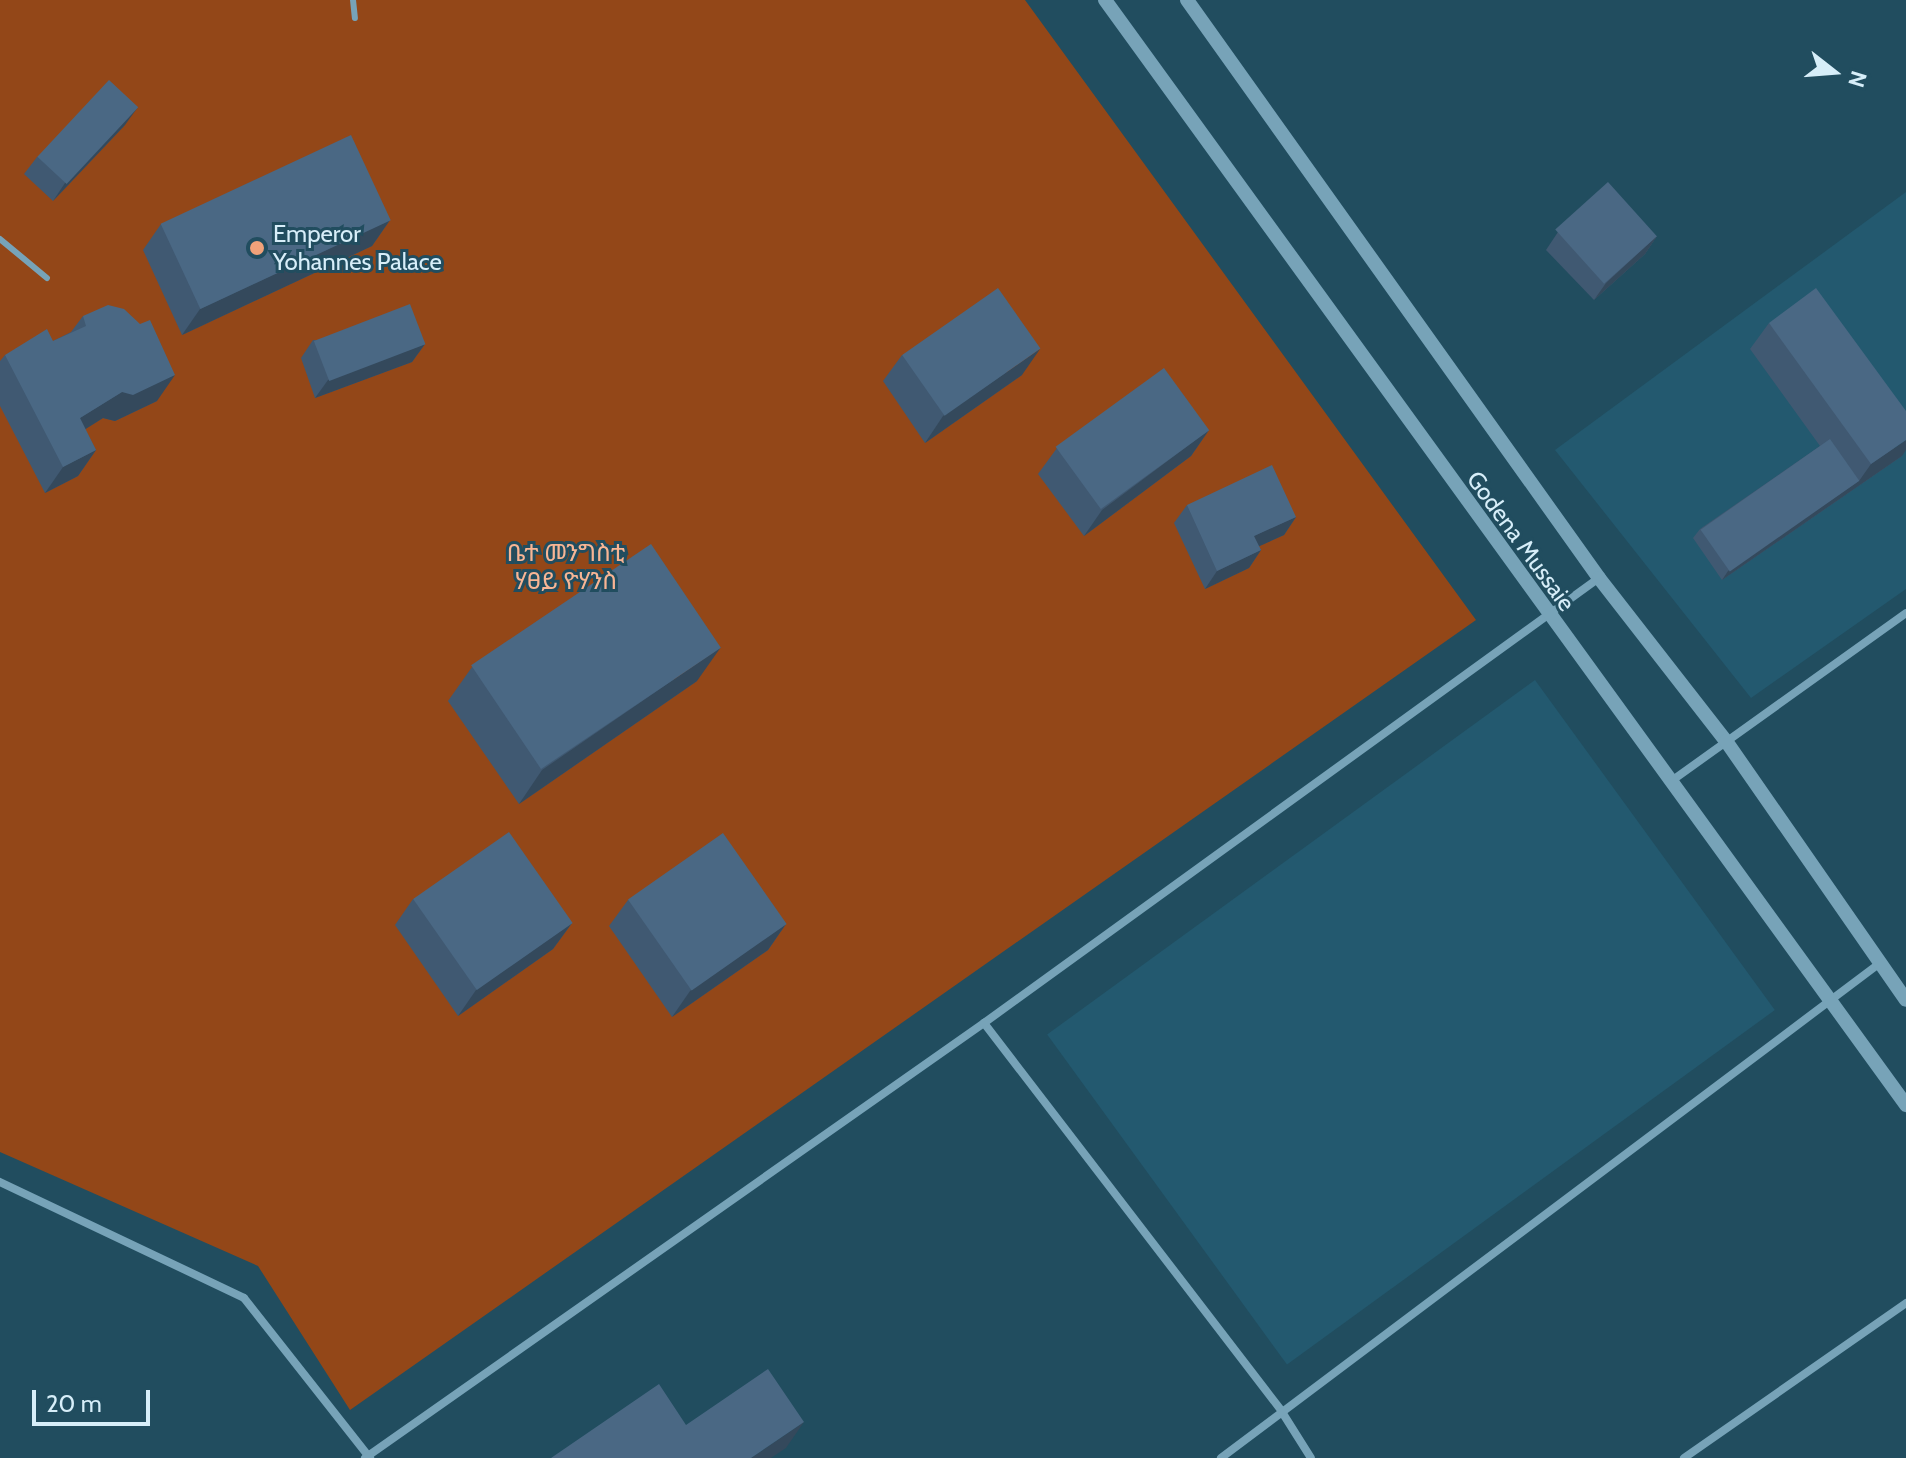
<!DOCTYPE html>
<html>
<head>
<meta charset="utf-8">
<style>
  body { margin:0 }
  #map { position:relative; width:1906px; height:1458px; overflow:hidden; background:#214d5f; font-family:Cabin,"Noto Sans Ethiopic",sans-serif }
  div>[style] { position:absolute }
  .built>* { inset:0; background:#23596f; transform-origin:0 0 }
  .green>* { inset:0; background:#934718 }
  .service>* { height:6px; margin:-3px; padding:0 3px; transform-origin:3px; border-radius:3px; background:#77a3b8 }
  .minor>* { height:8px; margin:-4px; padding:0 4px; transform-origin:4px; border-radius:4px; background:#77a3b8 }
  .tertiary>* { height:14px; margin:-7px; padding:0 7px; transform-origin:7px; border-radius:7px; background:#77a3b8 }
  .wall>* { inset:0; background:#405972 }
  .shaded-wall>* { inset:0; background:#34495c }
  .building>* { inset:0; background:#4a6884; transform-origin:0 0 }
  .dots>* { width:22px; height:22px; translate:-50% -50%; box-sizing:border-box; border:4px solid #214d5f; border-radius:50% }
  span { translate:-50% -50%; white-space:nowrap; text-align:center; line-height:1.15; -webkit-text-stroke:6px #214d5f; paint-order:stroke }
  .poi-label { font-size:24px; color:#d7eef9 }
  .left { translate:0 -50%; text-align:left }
  .street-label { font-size:24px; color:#d7eef9 }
  .park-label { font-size:24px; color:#f8b594 }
  .north { position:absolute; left:1794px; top:32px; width:80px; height:80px; -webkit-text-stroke:6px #214d5f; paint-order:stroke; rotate:107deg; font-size:22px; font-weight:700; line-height:32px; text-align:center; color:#d7eef9 }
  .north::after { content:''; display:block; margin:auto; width:28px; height:36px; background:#d7eef9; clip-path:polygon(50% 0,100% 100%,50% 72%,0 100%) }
  .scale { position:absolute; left:32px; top:1390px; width:118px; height:36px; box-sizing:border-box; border:4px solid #d7eef9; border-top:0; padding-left:10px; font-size:24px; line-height:28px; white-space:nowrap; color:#d7eef9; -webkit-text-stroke:6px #214d5f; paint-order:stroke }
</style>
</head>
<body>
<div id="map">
  <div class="built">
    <div style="clip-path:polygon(1906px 192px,1906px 589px,1751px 698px,1555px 450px)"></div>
    <div style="left:1535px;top:680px;width:408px;height:603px;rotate:54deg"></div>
  </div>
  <div class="green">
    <div style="clip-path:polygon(0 0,1025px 0,1476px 620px,350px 1410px,258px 1266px,0 1152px)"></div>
  </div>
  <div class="service">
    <div style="left:353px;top:0;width:18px;rotate:84deg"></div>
    <div style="left:0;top:239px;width:61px;rotate:39.7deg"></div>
  </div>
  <div class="minor">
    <div style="left:1670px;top:782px;width:290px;rotate:-35.6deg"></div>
    <div style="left:984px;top:1023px;width:490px;rotate:52.5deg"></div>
    <div style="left:1282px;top:1412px;width:54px;rotate:57.8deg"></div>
    <div style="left:0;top:1182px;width:270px;rotate:25.4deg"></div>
    <div style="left:244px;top:1298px;width:204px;rotate:51.8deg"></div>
    <div style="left:365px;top:1458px;width:757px;rotate:-35.1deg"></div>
    <div style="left:984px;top:1023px;width:759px;rotate:-35.89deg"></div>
    <div style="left:1221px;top:1458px;width:824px;rotate:-36.91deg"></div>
    <div style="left:1684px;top:1458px;width:271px;rotate:-34.9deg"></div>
  </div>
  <div class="tertiary">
    <div style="left:1105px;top:0;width:1365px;rotate:54.06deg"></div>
    <div style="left:1187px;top:0;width:710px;rotate:54.52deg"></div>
    <div style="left:1599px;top:578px;width:207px;rotate:52.1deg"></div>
    <div style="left:1726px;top:741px;width:315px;rotate:55.2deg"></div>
  </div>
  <div class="wall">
    <div style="clip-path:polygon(125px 125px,53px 201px,24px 174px,37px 157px)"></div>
    <div style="clip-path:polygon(390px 220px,372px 246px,182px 335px,143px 250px,161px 224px)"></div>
    <div style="clip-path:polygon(1558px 232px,1657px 236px,1645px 254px,1594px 300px,1546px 250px)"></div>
    <div style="clip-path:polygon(83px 316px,157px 401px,115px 421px,103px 418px,85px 429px,96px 450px,78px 476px,45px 493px,0 406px,0 361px,5px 355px,53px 341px,71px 332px)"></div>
    <div style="clip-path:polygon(1769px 323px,1902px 456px,1722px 580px,1693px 538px,1700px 529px,1820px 446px,1750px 349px)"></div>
    <div style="clip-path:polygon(313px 340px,425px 344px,412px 362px,315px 398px,301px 358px)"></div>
    <div style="clip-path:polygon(902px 355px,1022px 375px,925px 443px,883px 381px)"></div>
    <div style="clip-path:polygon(1209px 430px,1191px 456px,1084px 536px,1038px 474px,1057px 448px)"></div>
    <div style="clip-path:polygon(1187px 505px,1296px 517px,1284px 535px,1259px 546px,1261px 550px,1249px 568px,1205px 589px,1174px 523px)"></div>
    <div style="clip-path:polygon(472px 667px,697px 681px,519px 804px,448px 701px)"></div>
    <div style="clip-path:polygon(413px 899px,572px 923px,553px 949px,458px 1016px,395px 925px)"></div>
    <div style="clip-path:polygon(628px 900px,786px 924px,768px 950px,672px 1017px,609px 926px)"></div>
  </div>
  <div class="shaded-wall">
    <div style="clip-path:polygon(138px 107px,125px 125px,53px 201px,65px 183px)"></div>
    <div style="clip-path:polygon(390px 220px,372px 246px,182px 335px,200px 309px)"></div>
    <div style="clip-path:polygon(1657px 236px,1645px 254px,1594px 300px,1606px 283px)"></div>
    <div style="clip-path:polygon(425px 344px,412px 362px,315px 398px,328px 380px)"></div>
    <div style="clip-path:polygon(1040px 349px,1022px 375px,925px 443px,943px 416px)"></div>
    <div style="clip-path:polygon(175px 375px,157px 401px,115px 421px,103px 418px,62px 444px,80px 418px,122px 392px)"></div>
    <div style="clip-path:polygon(1209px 430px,1191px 456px,1084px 536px,1102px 510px)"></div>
    <div style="clip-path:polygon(1906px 440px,1906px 450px,1902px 456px,1722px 580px,1728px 571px,1859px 481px,1871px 464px)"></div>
    <div style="clip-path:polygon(96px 450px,78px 476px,45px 493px,63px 467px)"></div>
    <div style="clip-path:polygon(1296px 517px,1284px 535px,1242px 554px,1254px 536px)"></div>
    <div style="clip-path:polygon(1261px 550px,1249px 568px,1205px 589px,1217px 571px)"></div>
    <div style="clip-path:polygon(721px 647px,697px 681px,519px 804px,542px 770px)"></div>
    <div style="clip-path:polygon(572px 923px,553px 949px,458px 1016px,476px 990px)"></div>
    <div style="clip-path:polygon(786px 924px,768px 950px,672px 1017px,690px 991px)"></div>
    <div style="clip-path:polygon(804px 1422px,786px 1448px,771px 1458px,751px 1458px)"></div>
  </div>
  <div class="building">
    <div style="left:109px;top:80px;width:40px;height:105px;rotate:43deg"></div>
    <div style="left:351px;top:135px;width:94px;height:210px;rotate:65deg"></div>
    <div style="left:1608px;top:182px;width:73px;height:71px;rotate:48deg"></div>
    <div style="left:998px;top:288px;width:74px;height:117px;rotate:55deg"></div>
    <div style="clip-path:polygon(1816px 288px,1906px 411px,1906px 440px,1871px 464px,1769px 323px)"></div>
    <div style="left:410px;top:304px;width:43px;height:103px;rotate:69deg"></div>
    <div style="clip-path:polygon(108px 305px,124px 309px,140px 324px,150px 320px,175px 375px,133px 395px,122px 392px,80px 418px,96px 450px,63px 467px,5px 355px,47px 329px,53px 341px,86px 326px,83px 316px)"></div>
    <div style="left:1164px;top:368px;width:77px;height:134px;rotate:54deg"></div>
    <div style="left:1830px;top:439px;width:51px;height:158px;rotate:55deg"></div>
    <div style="clip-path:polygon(1272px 465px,1296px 517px,1254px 536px,1261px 550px,1217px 571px,1187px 505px)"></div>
    <div style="left:651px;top:544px;width:125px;height:217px;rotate:56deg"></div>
    <div style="left:509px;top:832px;width:111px;height:117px;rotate:55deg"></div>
    <div style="left:723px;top:833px;width:111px;height:116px;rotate:55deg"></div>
    <div style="clip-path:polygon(768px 1369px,804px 1422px,751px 1458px,551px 1458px,659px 1384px,686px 1425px)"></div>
  </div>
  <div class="dots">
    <div style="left:257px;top:248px;background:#f0a27a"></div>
  </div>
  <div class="poi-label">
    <span class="left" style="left:273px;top:248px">Emperor<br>Yohannes Palace</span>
  </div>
  <div class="street-label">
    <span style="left:1521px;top:541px;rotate:54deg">Godena Mussaie</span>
  </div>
  <div class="park-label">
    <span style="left:566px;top:567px">ቤተ መንግስቲ<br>ሃፀይ ዮሃንስ</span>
  </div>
  <div class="north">N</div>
  <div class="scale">20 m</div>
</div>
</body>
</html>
